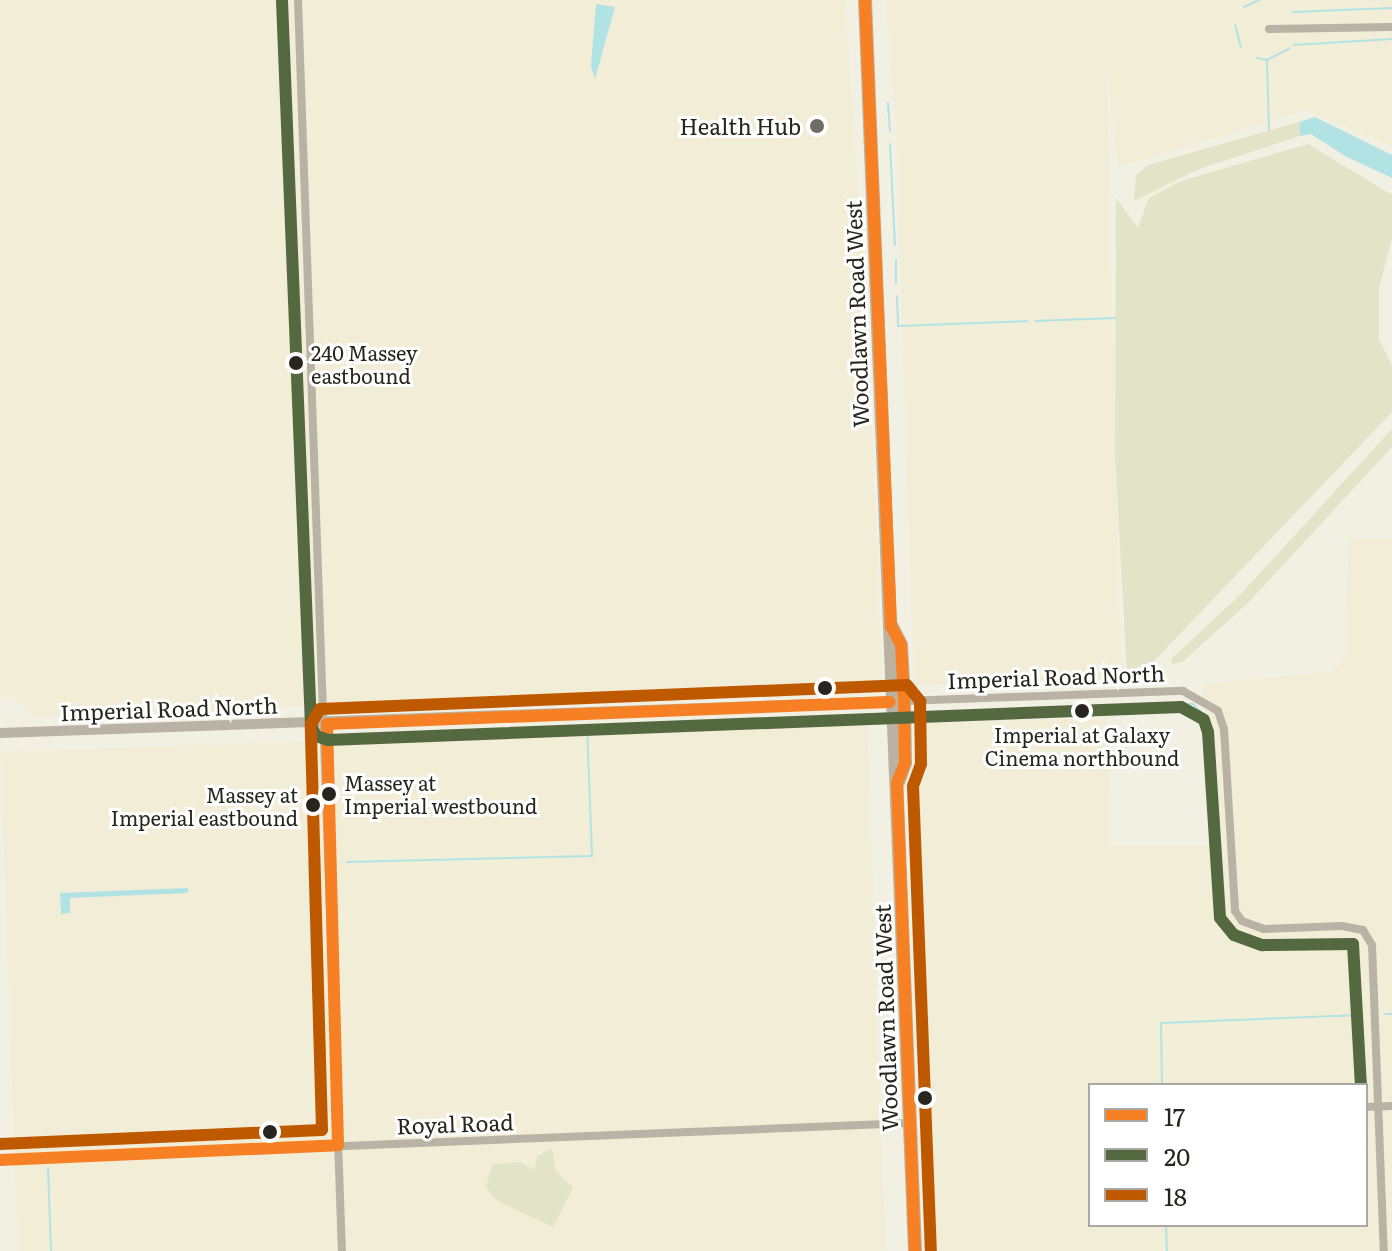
<!DOCTYPE html>
<html>
<head>
<meta charset="utf-8">
<style>
  body { margin:0 }
  #map { position:relative; width:1392px; height:1251px; overflow:hidden; background:#f2efe3; font-family:Literata,serif }
  div>[style] { position:absolute }
  .built>* { inset:0; background:#f2edd7; transform-origin:0 0 }
  .green>* { inset:0; background:#e3e3c8 }
  .water>* { inset:0; background:#b2e3e4 }
  .stream>* { height:2px; margin:-1px; padding:0 1px; transform-origin:1px; border-radius:1px; background:#b2e3e4 }
  .minor>* { height:8px; margin:-4px; padding:0 4px; transform-origin:4px; border-radius:4px; background:#b9b3a5 }
  .tertiary>* { height:10px; margin:-5px; padding:0 5px; transform-origin:5px; border-radius:5px; background:#b9b3a5 }
  .primary>* { height:14px; margin:-7px; padding:0 7px; transform-origin:7px; border-radius:7px; background:#bab3a1 }
  .bus-1>* { height:12px; margin:-6px; padding:0 6px; transform-origin:6px; border-radius:6px; background:#f78025 }
  .bus-2>* { height:12px; margin:-6px; padding:0 6px; transform-origin:6px; border-radius:6px; background:#556940 }
  .bus-3>* { height:12px; margin:-6px; padding:0 6px; transform-origin:6px; border-radius:6px; background:#bf5900 }
  .dots>* { width:22px; height:22px; translate:-50% -50%; box-sizing:border-box; border:4px solid #fff; border-radius:50% }
  span { translate:-50% -50%; white-space:nowrap; text-align:center; line-height:1.15; -webkit-text-stroke:6px #fff; paint-order:stroke }
  .bus-label { font-size:20px; color:#27251d }
  .left { translate:0 -50%; text-align:left }
  .right { translate:-100% -50%; text-align:right }
  .poi-label { font-size:22px; color:#27251d }
  .street-label { font-size:22px; color:#27251d }
  .legend { position:absolute; left:1088px; top:1083px; width:280px; height:144px; box-sizing:border-box; background:#fff; border:2px solid #a9a8a5; margin:0; padding:10px 14px; list-style:none; font-size:24px; color:#27251d }
  .legend li { display:flex; align-items:center; gap:16px; height:40px }
  .legend b { width:40px; border:2px solid #a9a8a5 }
</style>
</head>
<body>
<div id="map">
  <div class="built">
    <div style="clip-path:polygon(0 0,845px 0,869px 358px,882px 682px,36px 717px,15px 697px,0 697px)"></div>
    <div style="clip-path:polygon(886px 0,1392px 0,1392px 146px,1307px 110px,1118px 167px,1106px 55px,1121px 678px,914px 685px,896px 130px)"></div>
    <div style="clip-path:polygon(evenodd,1349px 538px,1392px 539px,1392px 1251px,933px 1251px,915px 724px,1107px 718px,1111px 845px,1214px 846px,1203px 684px,1332px 672px,1345px 657px,1349px 538px,1090px 1085px,1366px 1085px,1366px 1225px,1090px 1225px,1090px 1085px)"></div>
    <div style="left:867px;top:722px;width:529px;height:867px;rotate:88deg"></div>
  </div>
  <div class="green">
    <div style="clip-path:polygon(1299px 122px,1300px 136px,1199px 169px,1134px 201px,1136px 175px,1148px 165px)"></div>
    <div style="clip-path:polygon(1308px 144px,1392px 195px,1392px 239px,1379px 288px,1379px 339px,1392px 366px,1392px 412px,1154px 661px,1127px 672px,1115px 455px,1116px 198px,1138px 228px,1149px 198px,1181px 181px)"></div>
    <div style="clip-path:polygon(1392px 429px,1392px 447px,1248px 603px,1182px 662px,1172px 664px,1171px 659px,1239px 596px)"></div>
    <div style="clip-path:polygon(552px 1149px,556px 1171px,573px 1188px,553px 1227px,496px 1200px,486px 1187px,493px 1164px,520px 1162px,535px 1170px,537px 1156px)"></div>
  </div>
  <div class="water">
    <div style="clip-path:polygon(596px 4px,615px 7px,595px 79px,591px 66px)"></div>
    <div style="clip-path:polygon(1315px 117px,1392px 155px,1392px 178px,1345px 156px,1311px 134px,1300px 136px,1299px 122px)"></div>
    <div style="clip-path:polygon(188px 888px,188px 893px,70px 898px,70px 913px,61px 914px,60px 893px)"></div>
  </div>
  <div class="stream">
    <div style="left:1244px;top:7px;width:17px;rotate:-25deg"></div>
    <div style="left:1293px;top:12px;width:99px;rotate:-2.3deg"></div>
    <div style="left:1235px;top:25px;width:23px;rotate:75deg"></div>
    <div style="left:1294px;top:45px;width:98px;rotate:-3.5deg"></div>
    <div style="left:1257px;top:58px;width:10px;rotate:11deg"></div>
    <div style="left:1267px;top:60px;width:25px;rotate:-27deg"></div>
    <div style="left:1267px;top:60px;width:70px;rotate:88.4deg"></div>
    <div style="left:888px;top:103px;width:28px;rotate:86deg"></div>
    <div style="left:890px;top:144px;width:101px;rotate:87.2deg"></div>
    <div style="left:896px;top:260px;width:23px;rotate:90deg"></div>
    <div style="left:897px;top:296px;width:30px;rotate:88deg"></div>
    <div style="left:898px;top:326px;width:129px;rotate:-2.2deg"></div>
    <div style="left:1035px;top:321px;width:81px;rotate:-2.1deg"></div>
    <div style="left:1148px;top:704px;width:45px"></div>
    <div style="left:1193px;top:704px;width:20px;rotate:45deg"></div>
    <div style="left:1207px;top:718px;width:102px;rotate:85.5deg"></div>
    <div style="left:1000px;top:716px;width:127px;rotate:-3.6deg"></div>
    <div style="left:923px;top:720px;width:52px;rotate:-2.2deg"></div>
    <div style="left:607px;top:726px;width:270px;rotate:-1.1deg"></div>
    <div style="left:347px;top:862px;width:245px;rotate:-1.4deg"></div>
    <div style="left:592px;top:856px;width:130px;rotate:-92.2deg"></div>
    <div style="left:587px;top:726px;width:7px"></div>
    <div style="left:312px;top:966px;width:102px;rotate:-91.7deg"></div>
    <div style="left:309px;top:864px;width:5px;rotate:-11deg"></div>
    <div style="left:1385px;top:1014px;width:7px"></div>
    <div style="left:1162px;top:1085px;width:62px;rotate:-90.9deg"></div>
    <div style="left:1161px;top:1023px;width:202px;rotate:-2.3deg"></div>
    <div style="left:189px;top:1134px;width:129px;rotate:-1.8deg"></div>
    <div style="left:318px;top:1130px;width:152px;rotate:-91.9deg"></div>
    <div style="left:47px;top:1148px;width:9px;rotate:-90deg"></div>
    <div style="left:47px;top:1139px;width:130px;rotate:-2.2deg"></div>
    <div style="left:48px;top:1168px;width:83px;rotate:87.9deg"></div>
    <div style="left:1166px;top:1225px;width:26px;rotate:88deg"></div>
  </div>
  <div class="minor">
    <div style="left:298px;top:0;width:1252px;rotate:87.99deg"></div>
    <div style="left:1269px;top:29px;width:123px;rotate:-0.9deg"></div>
    <div style="left:904px;top:701px;width:279px;rotate:-2.1deg"></div>
    <div style="left:1183px;top:691px;width:40px;rotate:29.7deg"></div>
    <div style="left:1218px;top:711px;width:19px;rotate:72deg"></div>
    <div style="left:1224px;top:729px;width:182px;rotate:86.5deg"></div>
    <div style="left:1235px;top:911px;width:12px;rotate:55deg"></div>
    <div style="left:1242px;top:921px;width:23px;rotate:20deg"></div>
    <div style="left:1264px;top:929px;width:78px;rotate:-2.2deg"></div>
    <div style="left:1342px;top:926px;width:21px;rotate:11deg"></div>
    <div style="left:1363px;top:930px;width:17px;rotate:59deg"></div>
    <div style="left:1372px;top:945px;width:306px;rotate:87.8deg"></div>
    <div style="left:1366px;top:1107px;width:26px;rotate:-2deg"></div>
    <div style="left:0;top:1160px;width:911px;rotate:-2.33deg"></div>
  </div>
  <div class="tertiary">
    <div style="left:0;top:733px;width:898px;rotate:-2.04deg"></div>
  </div>
  <div class="primary">
    <div style="left:865px;top:0;width:1252px;rotate:87.71deg"></div>
    <div style="left:892px;top:627px;width:20px;rotate:63deg"></div>
    <div style="left:901px;top:645px;width:56px;rotate:86.9deg"></div>
    <div style="left:904px;top:701px;width:62px;rotate:89.1deg"></div>
    <div style="left:905px;top:763px;width:20px;rotate:110deg"></div>
  </div>
  <div class="bus-1">
    <div style="left:865px;top:0;width:627px;rotate:87.62deg"></div>
    <div style="left:891px;top:626px;width:21px;rotate:62deg"></div>
    <div style="left:901px;top:645px;width:56px;rotate:86.9deg"></div>
    <div style="left:904px;top:701px;width:62px;rotate:89.1deg"></div>
    <div style="left:905px;top:763px;width:22px;rotate:112deg"></div>
    <div style="left:897px;top:783px;width:468px;rotate:87.8deg"></div>
    <div style="left:0;top:1160px;width:338px;rotate:-2.5deg"></div>
    <div style="left:338px;top:1145px;width:421px;rotate:-91.5deg"></div>
    <div style="left:327px;top:724px;width:563px;rotate:-2.24deg"></div>
  </div>
  <div class="bus-2">
    <div style="left:282px;top:1px;width:725px;rotate:87.71deg"></div>
    <div style="left:311px;top:725px;width:12px;rotate:66deg"></div>
    <div style="left:316px;top:736px;width:13px;rotate:18deg"></div>
    <div style="left:328px;top:740px;width:854px;rotate:-2.22deg"></div>
    <div style="left:1181px;top:707px;width:26px;rotate:29deg"></div>
    <div style="left:1204px;top:720px;width:13px;rotate:72deg"></div>
    <div style="left:1208px;top:732px;width:186px;rotate:86.3deg"></div>
    <div style="left:1220px;top:918px;width:22px;rotate:51deg"></div>
    <div style="left:1234px;top:935px;width:30px;rotate:20deg"></div>
    <div style="left:1262px;top:945px;width:91px;rotate:-0.6deg"></div>
    <div style="left:1353px;top:944px;width:141px;rotate:86.8deg"></div>
  </div>
  <div class="bus-3">
    <div style="left:0;top:1144px;width:322px;rotate:-2.5deg"></div>
    <div style="left:322px;top:1130px;width:406px;rotate:-91.6deg"></div>
    <div style="left:311px;top:724px;width:17px;rotate:-59deg"></div>
    <div style="left:320px;top:709px;width:587px;rotate:-2.34deg"></div>
    <div style="left:907px;top:685px;width:21px;rotate:51deg"></div>
    <div style="left:920px;top:701px;width:63px;rotate:89.1deg"></div>
    <div style="left:921px;top:764px;width:23px;rotate:110deg"></div>
    <div style="left:913px;top:786px;width:464px;rotate:87.8deg"></div>
  </div>
  <div class="dots">
    <div style="left:817px;top:126px;background:#6e6c62"></div>
    <div style="left:296px;top:363px;background:#27251d"></div>
    <div style="left:825px;top:688px;background:#27251d"></div>
    <div style="left:1082px;top:711px;background:#27251d"></div>
    <div style="left:329px;top:794px;background:#27251d"></div>
    <div style="left:313px;top:805px;background:#27251d"></div>
    <div style="left:925px;top:1098px;background:#27251d"></div>
    <div style="left:270px;top:1132px;background:#27251d"></div>
  </div>
  <div class="bus-label">
    <span class="left" style="left:311px;top:364px">240 Massey<br>eastbound</span>
    <span style="left:1082px;top:746px">Imperial at Galaxy<br>Cinema northbound</span>
    <span class="left" style="left:344px;top:794px">Massey at<br>Imperial westbound</span>
    <span class="right" style="left:298px;top:806px">Massey at<br>Imperial eastbound</span>
  </div>
  <div class="poi-label">
    <span class="right" style="left:801px;top:126px">Health Hub</span>
  </div>
  <div class="street-label">
    <span style="left:856px;top:314px;rotate:-92deg">Woodlawn Road West</span>
    <span style="left:1056px;top:676px;rotate:-2deg">Imperial Road North</span>
    <span style="left:169px;top:708px;rotate:-2deg">Imperial Road North</span>
    <span style="left:885px;top:1018px;rotate:-92deg">Woodlawn Road West</span>
    <span style="left:455px;top:1123px;rotate:-2deg">Royal Road</span>
  </div>
  <ul class="legend">
  <li><b style="height:10px;background:#f78025"></b>17</li>
  <li><b style="height:10px;background:#556940"></b>20</li>
  <li><b style="height:10px;background:#bf5900"></b>18</li>
  </ul>
</div>
</body>
</html>
